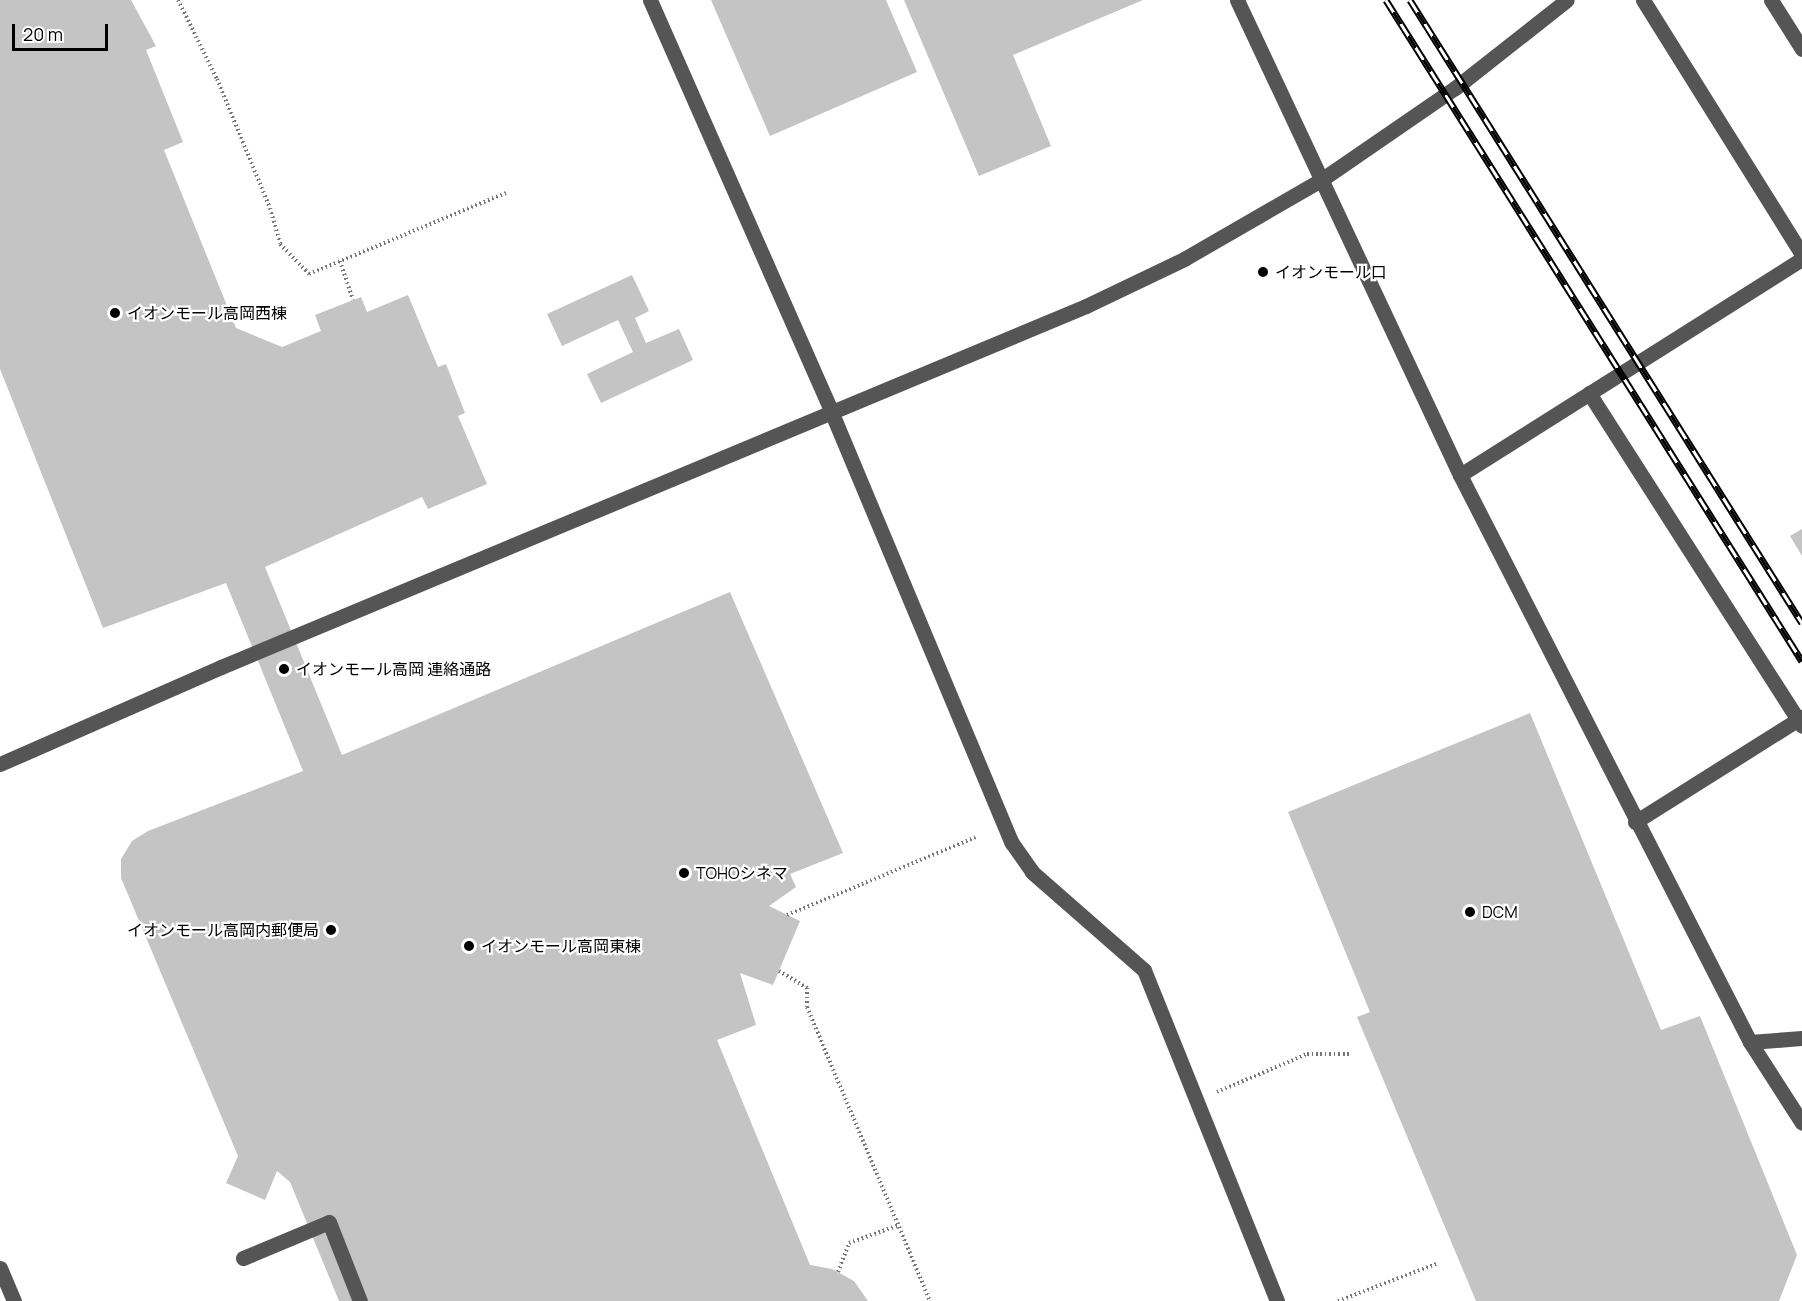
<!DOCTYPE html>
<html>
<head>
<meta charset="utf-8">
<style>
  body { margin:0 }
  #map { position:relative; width:1802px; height:1301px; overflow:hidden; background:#fff; font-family:Manrope,"Noto Sans JP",sans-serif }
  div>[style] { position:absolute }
  .building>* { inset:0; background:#c4c4c4 }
  .path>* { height:4px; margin-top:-2px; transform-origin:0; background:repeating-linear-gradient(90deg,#777 0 1.5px,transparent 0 4.5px) }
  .minor>* { height:15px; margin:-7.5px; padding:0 7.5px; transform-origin:7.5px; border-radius:7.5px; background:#555 }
  .rail>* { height:7px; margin-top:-3.5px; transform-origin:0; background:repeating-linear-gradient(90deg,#fff 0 14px,#000 0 28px); box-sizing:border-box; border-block:2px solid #000 }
  .dots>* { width:16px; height:16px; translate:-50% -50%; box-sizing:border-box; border:3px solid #fff; border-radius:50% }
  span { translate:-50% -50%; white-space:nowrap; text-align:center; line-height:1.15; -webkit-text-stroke:4.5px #fff; paint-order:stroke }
  .poi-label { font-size:16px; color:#000 }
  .left { translate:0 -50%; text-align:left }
  .right { translate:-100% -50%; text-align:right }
  .scale { position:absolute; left:12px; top:24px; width:96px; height:27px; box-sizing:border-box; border:3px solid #000; border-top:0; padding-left:8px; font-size:18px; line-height:21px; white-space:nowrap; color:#000; -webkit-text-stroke:4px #fff; paint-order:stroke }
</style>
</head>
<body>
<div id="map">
  <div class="building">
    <div style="clip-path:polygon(0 0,131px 0,156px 46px,146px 50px,183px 142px,164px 150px,236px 328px,282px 347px,321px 331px,315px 315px,361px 297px,367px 312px,408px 295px,438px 367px,446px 364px,465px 413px,458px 416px,487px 484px,428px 509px,422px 497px,265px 567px,342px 755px,730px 592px,843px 853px,790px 874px,796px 887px,769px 906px,800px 921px,773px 985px,740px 973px,756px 1025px,717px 1040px,810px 1265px,832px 1269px,854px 1281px,868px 1301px,339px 1301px,290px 1182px,277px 1171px,265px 1200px,226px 1183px,238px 1156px,121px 878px,121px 859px,132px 841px,148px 831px,303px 771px,226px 583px,103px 628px,0 369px)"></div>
    <div style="clip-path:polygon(711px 0,886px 0,917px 72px,770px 136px)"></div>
    <div style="clip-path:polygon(904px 0,1143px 0,1013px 55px,1051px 146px,979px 176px)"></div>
    <div style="clip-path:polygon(632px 275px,649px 311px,635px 318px,646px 343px,679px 329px,693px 360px,601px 403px,587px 374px,633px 352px,618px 320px,562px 346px,547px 314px)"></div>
    <div style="clip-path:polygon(1802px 529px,1802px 556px,1790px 536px)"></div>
    <div style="clip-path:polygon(1530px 713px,1661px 1030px,1700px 1016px,1797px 1255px,1779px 1301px,1476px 1301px,1357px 1017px,1370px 1012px,1288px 812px)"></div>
  </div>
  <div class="path">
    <div style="left:178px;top:0;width:88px;rotate:63.7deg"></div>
    <div style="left:217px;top:79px;width:139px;rotate:67.7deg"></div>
    <div style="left:270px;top:208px;width:37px;rotate:74deg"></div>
    <div style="left:280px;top:244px;width:42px;rotate:46deg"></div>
    <div style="left:309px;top:274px;width:213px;rotate:-22.4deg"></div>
    <div style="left:340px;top:261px;width:41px;rotate:71.6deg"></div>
    <div style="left:787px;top:915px;width:204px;rotate:-22.4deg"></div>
    <div style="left:779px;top:971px;width:33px;rotate:31deg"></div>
    <div style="left:807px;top:988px;width:19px;rotate:90deg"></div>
    <div style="left:807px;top:1007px;width:319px;rotate:67.3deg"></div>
    <div style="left:1217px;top:1092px;width:98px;rotate:-22.9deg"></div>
    <div style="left:1307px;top:1054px;width:42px"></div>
    <div style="left:838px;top:1272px;width:31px;rotate:-69deg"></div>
    <div style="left:849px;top:1243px;width:53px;rotate:-19.8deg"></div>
    <div style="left:1338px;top:1301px;width:105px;rotate:-20.7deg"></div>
  </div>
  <div class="minor">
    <div style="left:650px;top:0;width:449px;rotate:66.2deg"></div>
    <div style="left:831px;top:411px;width:468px;rotate:67.3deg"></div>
    <div style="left:1012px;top:843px;width:35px;rotate:55deg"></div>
    <div style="left:1032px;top:872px;width:149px;rotate:41.2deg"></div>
    <div style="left:1144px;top:970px;width:357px;rotate:68.1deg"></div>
    <div style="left:1237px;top:0;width:525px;rotate:64.85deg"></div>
    <div style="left:1460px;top:475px;width:637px;rotate:62.91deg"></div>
    <div style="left:1750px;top:1042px;width:96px;rotate:57.3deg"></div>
    <div style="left:1643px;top:0;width:300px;rotate:58deg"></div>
    <div style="left:1771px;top:0;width:58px;rotate:57.7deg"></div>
    <div style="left:1589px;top:393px;width:395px;rotate:57.4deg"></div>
    <div style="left:1460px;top:475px;width:404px;rotate:-32.3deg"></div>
    <div style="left:0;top:764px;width:241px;rotate:-23.7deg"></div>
    <div style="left:221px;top:667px;width:937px;rotate:-22.65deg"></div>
    <div style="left:1086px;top:306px;width:109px;rotate:-25.6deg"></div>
    <div style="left:1184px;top:259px;width:158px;rotate:-30deg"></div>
    <div style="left:1321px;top:180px;width:163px;rotate:-34.5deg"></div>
    <div style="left:1455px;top:88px;width:142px;rotate:-38.2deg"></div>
    <div style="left:1635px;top:822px;width:197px;rotate:-32.2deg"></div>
    <div style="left:1750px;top:1042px;width:52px;rotate:-4.4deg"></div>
    <div style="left:243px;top:1258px;width:93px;rotate:-22.7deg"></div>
    <div style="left:329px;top:1222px;width:85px;rotate:68.6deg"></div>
    <div style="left:0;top:1268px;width:36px;rotate:67deg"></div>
  </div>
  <div class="rail">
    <div style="left:1386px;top:0;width:781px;rotate:57.82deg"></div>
    <div style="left:1410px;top:0;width:736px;rotate:57.82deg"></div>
  </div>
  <div class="dots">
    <div style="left:1263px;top:272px;background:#000"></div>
    <div style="left:115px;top:313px;background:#000"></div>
    <div style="left:284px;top:669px;background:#000"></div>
    <div style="left:684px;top:873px;background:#000"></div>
    <div style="left:1470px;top:912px;background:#000"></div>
    <div style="left:331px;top:930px;background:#000"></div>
    <div style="left:469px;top:946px;background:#000"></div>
  </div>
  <div class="poi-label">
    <span class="left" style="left:1275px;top:272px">イオンモール口</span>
    <span class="left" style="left:127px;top:313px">イオンモール高岡西棟</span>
    <span class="left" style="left:296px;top:669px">イオンモール高岡 連絡通路</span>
    <span class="left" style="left:696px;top:873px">TOHOシネマ</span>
    <span class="left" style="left:1482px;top:912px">DCM</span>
    <span class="right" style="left:319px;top:930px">イオンモール高岡内郵便局</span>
    <span class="left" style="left:481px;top:946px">イオンモール高岡東棟</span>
  </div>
  <div class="scale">20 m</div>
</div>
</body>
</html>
